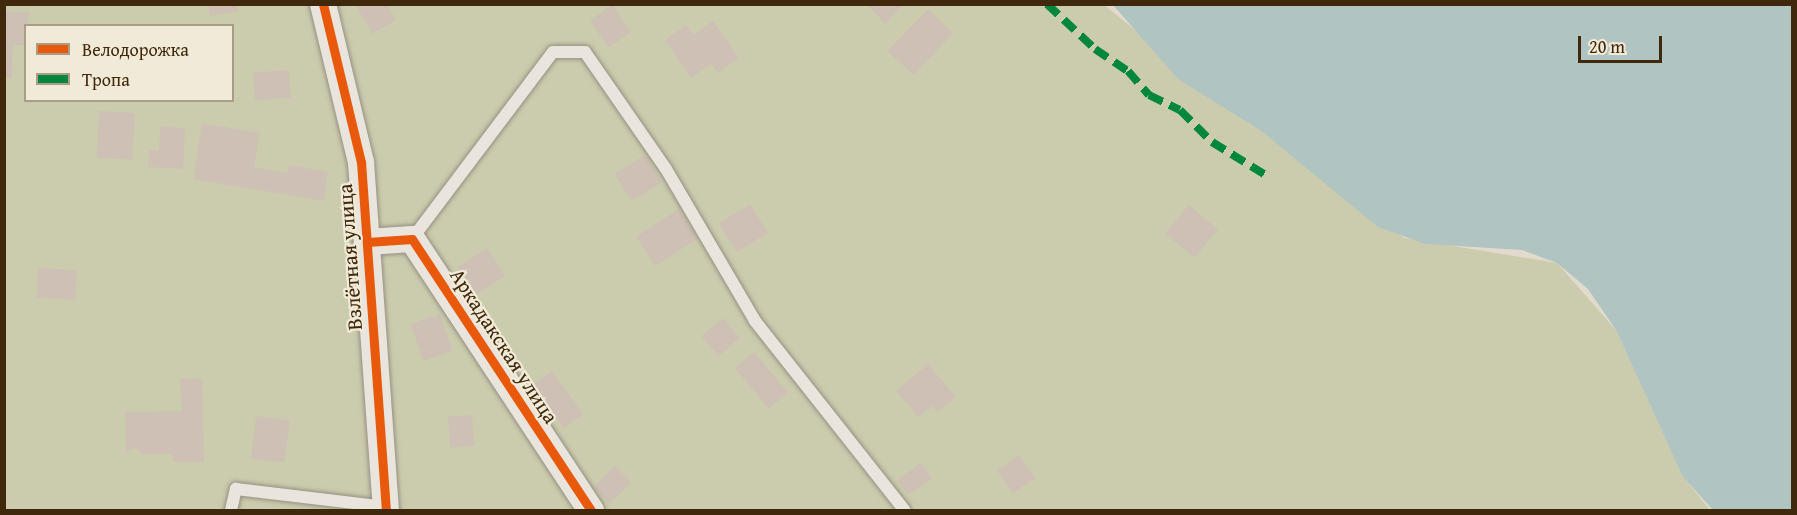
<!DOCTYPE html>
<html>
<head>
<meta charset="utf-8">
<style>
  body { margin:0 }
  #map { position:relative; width:1797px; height:515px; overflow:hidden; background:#e2dacc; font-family:"Gentium Book Plus",serif }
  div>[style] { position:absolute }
  .green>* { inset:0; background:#cbccad }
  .water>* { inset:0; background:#b0c4c1 }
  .building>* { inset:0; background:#cec0b4; transform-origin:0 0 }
  .roads { filter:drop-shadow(0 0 2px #979084) drop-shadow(0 0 2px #979084) }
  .lane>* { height:12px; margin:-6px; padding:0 6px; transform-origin:6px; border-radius:6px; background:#e9e5dd }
  .street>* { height:26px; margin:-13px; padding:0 13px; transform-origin:13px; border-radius:13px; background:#e9e5dd }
  .quiet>* { height:8px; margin-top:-4px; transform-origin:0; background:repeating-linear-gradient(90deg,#00873e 0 15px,transparent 0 23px) }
  .cycleway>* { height:9px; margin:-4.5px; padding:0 4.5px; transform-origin:4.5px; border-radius:4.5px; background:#e8590c }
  span { translate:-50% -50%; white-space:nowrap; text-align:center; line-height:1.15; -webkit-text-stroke:4.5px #f2ead8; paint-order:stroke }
  .street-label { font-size:21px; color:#3f280c }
  .frame { position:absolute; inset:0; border:6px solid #3f280c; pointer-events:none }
  .legend { position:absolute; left:24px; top:24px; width:210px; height:78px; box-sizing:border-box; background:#f2ead8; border:2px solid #aa9c86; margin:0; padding:8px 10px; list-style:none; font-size:18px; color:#3f280c }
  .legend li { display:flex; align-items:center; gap:12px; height:30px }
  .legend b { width:30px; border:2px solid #aa9c86 }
  .scale { position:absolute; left:1578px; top:36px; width:84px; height:27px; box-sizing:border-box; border:3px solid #3f280c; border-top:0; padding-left:8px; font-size:18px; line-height:21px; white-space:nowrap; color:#3f280c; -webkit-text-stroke:4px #f2ead8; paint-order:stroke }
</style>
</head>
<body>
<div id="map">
  <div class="green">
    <div style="clip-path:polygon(evenodd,4px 5px,1104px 5px,1260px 130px,1404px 238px,1557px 263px,1616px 330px,1684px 478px,1710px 510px,5px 510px,4px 5px,26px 26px,232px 26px,232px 100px,26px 100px,26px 26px)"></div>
  </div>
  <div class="water">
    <div style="clip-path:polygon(1113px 5px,1792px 5px,1792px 510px,1713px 510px,1683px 477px,1616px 330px,1588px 289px,1557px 263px,1522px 250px,1425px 244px,1378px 227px,1260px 130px,1178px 79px)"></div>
  </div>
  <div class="building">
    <div style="clip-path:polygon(207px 4px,237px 4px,238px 11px,210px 16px)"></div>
    <div style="clip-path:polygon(362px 4px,387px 4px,396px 20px,372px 34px,357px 7px)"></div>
    <div style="clip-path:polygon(867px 4px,904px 4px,885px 24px)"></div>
    <div style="left:612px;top:5px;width:33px;height:27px;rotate:55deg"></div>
    <div style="left:928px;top:9px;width:35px;height:58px;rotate:44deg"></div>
    <div style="clip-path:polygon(4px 11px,29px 12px,26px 45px,13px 45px,12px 78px,4px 78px)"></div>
    <div style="clip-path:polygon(713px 21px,739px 58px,718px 73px,711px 64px,691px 78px,665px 40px,686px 25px,693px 35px)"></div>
    <div style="left:289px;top:70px;width:28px;height:36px;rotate:86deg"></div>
    <div style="left:99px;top:111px;width:36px;height:47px;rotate:3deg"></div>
    <div style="clip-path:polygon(202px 123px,260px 133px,254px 167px,287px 173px,289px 165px,328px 172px,324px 201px,193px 179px)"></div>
    <div style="clip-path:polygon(160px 126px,185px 128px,183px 169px,148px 167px,149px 150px,159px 151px)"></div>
    <div style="left:645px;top:155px;width:32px;height:36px;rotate:58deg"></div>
    <div style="left:750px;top:204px;width:34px;height:37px;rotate:58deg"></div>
    <div style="left:1189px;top:205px;width:38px;height:37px;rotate:40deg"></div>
    <div style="left:679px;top:209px;width:35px;height:51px;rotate:57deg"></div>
    <div style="left:487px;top:248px;width:33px;height:35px;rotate:57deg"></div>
    <div style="left:38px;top:268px;width:39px;height:30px;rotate:3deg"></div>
    <div style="left:440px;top:314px;width:39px;height:31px;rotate:71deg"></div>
    <div style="left:723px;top:318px;width:26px;height:28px;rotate:50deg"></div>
    <div style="left:754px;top:352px;width:53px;height:25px;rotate:50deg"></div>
    <div style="clip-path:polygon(928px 364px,956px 397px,937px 412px,932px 406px,918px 417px,896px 391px)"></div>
    <div style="left:552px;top:371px;width:53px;height:24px;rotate:54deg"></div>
    <div style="clip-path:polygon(202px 378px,204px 462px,173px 462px,173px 454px,142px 454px,136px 448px,126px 451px,125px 412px,182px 411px,180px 379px)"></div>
    <div style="left:472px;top:415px;width:31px;height:24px;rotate:86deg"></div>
    <div style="left:256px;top:416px;width:34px;height:43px;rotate:7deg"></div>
    <div style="left:1019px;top:455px;width:28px;height:27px;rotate:55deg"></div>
    <div style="left:921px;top:463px;width:19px;height:29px;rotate:55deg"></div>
    <div style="left:615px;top:466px;width:23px;height:30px;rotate:45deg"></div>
  </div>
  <div class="roads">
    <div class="lane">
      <div style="left:412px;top:239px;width:234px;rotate:-53deg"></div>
      <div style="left:553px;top:52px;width:32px"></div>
      <div style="left:585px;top:52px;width:142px;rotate:55.3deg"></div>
      <div style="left:666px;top:169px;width:176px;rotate:59.6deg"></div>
      <div style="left:755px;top:321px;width:241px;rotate:51.7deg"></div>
      <div style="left:231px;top:510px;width:22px;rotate:-77deg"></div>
      <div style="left:236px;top:489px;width:151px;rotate:6.8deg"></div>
    </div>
    <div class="street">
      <div style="left:323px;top:4px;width:163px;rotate:76.5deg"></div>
      <div style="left:361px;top:162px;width:349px;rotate:85.9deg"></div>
      <div style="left:367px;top:242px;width:45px;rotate:-3.8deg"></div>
      <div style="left:412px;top:239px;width:325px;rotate:56.6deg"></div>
    </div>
  </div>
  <div class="quiet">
    <div style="left:1047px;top:4px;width:66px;rotate:43.2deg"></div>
    <div style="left:1095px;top:49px;width:40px;rotate:34deg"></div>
    <div style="left:1128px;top:71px;width:32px;rotate:49deg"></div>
    <div style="left:1149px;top:95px;width:34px;rotate:26deg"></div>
    <div style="left:1180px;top:110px;width:45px;rotate:45deg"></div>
    <div style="left:1212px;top:142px;width:65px;rotate:31.7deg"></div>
  </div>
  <div class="cycleway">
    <div style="left:323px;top:4px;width:163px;rotate:76.5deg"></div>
    <div style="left:361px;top:162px;width:349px;rotate:85.9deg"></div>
    <div style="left:367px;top:242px;width:45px;rotate:-3.8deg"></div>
    <div style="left:412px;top:239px;width:325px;rotate:56.6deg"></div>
  </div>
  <div class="street-label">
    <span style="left:350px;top:257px;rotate:-94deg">Взлётная улица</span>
    <span style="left:504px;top:346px;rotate:57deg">Аркадакская улица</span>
  </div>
  <div class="frame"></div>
  <ul class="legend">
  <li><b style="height:8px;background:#e8590c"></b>Велодорожка</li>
  <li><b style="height:8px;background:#00873e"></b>Тропа</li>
  </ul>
  <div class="scale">20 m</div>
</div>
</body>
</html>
